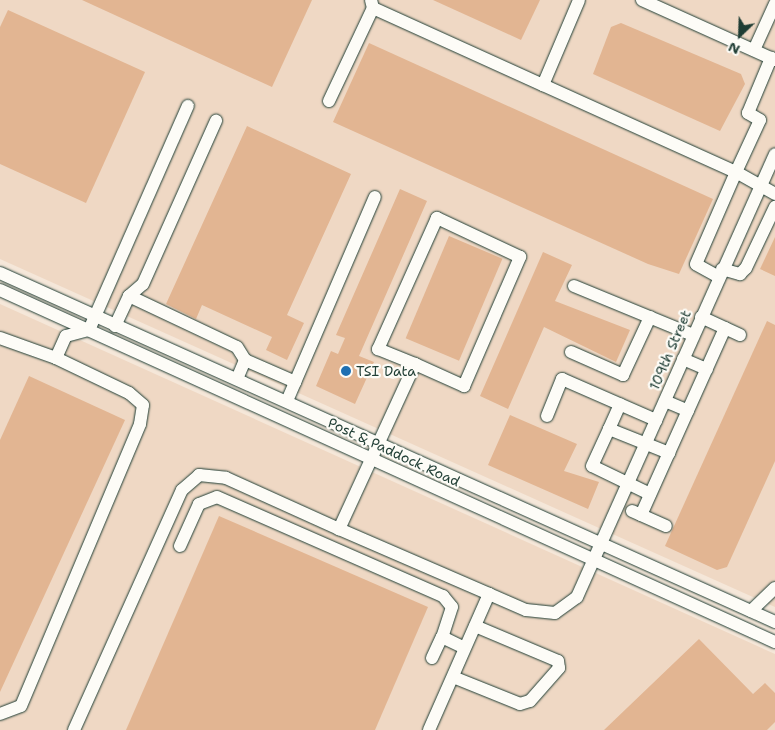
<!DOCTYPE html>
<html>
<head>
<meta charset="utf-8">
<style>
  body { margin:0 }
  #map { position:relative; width:775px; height:730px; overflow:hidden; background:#f5e7d9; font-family:"Shantell Sans",sans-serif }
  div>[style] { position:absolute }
  .built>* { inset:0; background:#efd8c4 }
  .building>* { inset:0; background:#e2b592; transform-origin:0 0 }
  .roads { filter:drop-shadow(0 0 1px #1f3d34) drop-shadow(0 0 1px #1f3d34) }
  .minor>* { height:12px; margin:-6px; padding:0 6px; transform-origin:6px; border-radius:6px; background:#fdfcf7 }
  .dots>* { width:14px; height:14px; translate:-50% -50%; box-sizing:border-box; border:2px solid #fdfcf7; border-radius:50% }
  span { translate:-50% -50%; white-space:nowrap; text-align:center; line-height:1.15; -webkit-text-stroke:4.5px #fdfcf7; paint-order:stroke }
  .street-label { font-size:14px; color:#1f3d34 }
  .poi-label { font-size:14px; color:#1f3d34 }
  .left { translate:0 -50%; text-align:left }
  .north { position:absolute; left:715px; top:10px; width:50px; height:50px; -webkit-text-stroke:4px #fdfcf7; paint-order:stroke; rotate:204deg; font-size:14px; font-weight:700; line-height:20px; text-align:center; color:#1f3d34 }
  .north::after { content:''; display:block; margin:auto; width:18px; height:22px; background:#1f3d34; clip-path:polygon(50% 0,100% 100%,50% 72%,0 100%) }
</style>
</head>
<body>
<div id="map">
  <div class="built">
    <div style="clip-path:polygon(0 0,775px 0,775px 607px,0 259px)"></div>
    <div style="clip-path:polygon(0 304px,775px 654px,775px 730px,0 730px)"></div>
  </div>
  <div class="building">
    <div style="clip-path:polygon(82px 0,312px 0,272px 87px)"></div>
    <div style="clip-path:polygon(433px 0,540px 0,521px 40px)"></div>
    <div style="clip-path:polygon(8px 10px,145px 72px,86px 203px,0 164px,0 27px)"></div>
    <div style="clip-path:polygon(621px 23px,741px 74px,745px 84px,720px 131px,593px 74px,611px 27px)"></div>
    <div style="clip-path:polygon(369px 43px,713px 199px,679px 274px,648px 264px,333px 122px)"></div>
    <div style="clip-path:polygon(247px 126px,351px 174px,287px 315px,304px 323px,287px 360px,266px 350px,272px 337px,202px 305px,196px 319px,166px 304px)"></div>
    <div style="clip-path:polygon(400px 189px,427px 201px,359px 356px,374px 362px,355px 404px,316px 386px,331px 351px,338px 354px,345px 338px,336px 335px)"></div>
    <div style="left:449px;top:236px;width:58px;height:111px;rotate:23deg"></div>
    <div style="clip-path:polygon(775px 237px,775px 276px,760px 269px)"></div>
    <div style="clip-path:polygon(543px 252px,572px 265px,555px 301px,630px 330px,616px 362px,544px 327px,508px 409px,480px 396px)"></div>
    <div style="clip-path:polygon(767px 321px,775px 325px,775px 461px,727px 567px,717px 570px,665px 546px)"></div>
    <div style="clip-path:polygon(29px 376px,125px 420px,0 692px,0 440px)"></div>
    <div style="clip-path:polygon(510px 415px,577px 444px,564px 471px,599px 482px,588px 509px,488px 465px)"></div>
    <div style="clip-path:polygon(219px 516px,428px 607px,375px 730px,126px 730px)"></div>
    <div style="clip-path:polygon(699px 639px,753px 694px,765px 683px,775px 693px,775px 722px,767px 730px,604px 730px)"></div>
  </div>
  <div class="roads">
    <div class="minor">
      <div style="left:371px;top:0;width:8px;rotate:76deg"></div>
      <div style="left:373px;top:8px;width:187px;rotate:24.4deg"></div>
      <div style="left:543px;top:85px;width:92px;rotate:-67deg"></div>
      <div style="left:642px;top:0;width:146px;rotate:24.3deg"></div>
      <div style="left:754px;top:50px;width:51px;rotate:-65.5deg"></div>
      <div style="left:543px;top:85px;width:212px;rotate:24.3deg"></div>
      <div style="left:736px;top:172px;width:57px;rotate:-65.2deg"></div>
      <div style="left:760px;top:120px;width:14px;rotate:-150deg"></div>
      <div style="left:748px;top:113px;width:60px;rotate:-67.3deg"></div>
      <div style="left:329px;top:101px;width:103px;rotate:-64.7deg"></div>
      <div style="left:722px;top:269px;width:19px;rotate:16deg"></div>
      <div style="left:740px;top:274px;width:8px;rotate:-45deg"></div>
      <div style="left:746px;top:268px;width:68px;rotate:-64.6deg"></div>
      <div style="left:0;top:273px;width:850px;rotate:24.24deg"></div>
      <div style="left:719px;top:277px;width:26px;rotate:-151deg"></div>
      <div style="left:696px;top:264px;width:100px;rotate:-66.5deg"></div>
      <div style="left:736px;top:172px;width:45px;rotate:29.4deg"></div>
      <div style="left:574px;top:286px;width:129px;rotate:22.4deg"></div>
      <div style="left:0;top:290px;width:851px;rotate:24.43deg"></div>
      <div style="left:129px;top:296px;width:18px;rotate:-41deg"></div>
      <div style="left:143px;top:284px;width:179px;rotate:-65.9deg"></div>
      <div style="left:701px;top:317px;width:43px;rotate:24.8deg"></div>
      <div style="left:115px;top:326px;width:33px;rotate:-65deg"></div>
      <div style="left:129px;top:296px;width:119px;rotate:25.3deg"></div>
      <div style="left:237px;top:347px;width:15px;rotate:58deg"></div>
      <div style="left:0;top:338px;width:59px;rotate:19.7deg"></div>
      <div style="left:571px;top:352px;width:57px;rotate:23.9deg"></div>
      <div style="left:623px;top:375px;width:64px;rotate:-65deg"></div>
      <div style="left:683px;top:359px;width:26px;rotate:23deg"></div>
      <div style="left:415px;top:364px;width:54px;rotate:24.2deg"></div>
      <div style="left:464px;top:386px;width:141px;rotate:-66.5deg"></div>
      <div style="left:520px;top:257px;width:92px;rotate:-154.8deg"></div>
      <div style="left:437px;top:218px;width:144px;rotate:114.2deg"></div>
      <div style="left:378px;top:349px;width:40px;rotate:22deg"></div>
      <div style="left:415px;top:364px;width:182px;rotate:114.7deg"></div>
      <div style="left:339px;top:529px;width:163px;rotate:23.4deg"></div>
      <div style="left:237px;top:379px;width:21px;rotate:-67deg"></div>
      <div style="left:245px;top:360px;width:55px;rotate:23.7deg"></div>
      <div style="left:287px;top:401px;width:222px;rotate:-66.7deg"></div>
      <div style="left:665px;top:401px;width:25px;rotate:23deg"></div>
      <div style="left:547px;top:416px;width:40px;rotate:-68deg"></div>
      <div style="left:562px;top:379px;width:103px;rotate:23.6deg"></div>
      <div style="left:609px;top:429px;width:27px;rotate:-66deg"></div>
      <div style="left:650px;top:494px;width:64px;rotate:-154.2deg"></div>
      <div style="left:592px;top:466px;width:41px;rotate:-65.3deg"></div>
      <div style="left:609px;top:429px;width:65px;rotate:21.8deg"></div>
      <div style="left:632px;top:511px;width:37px;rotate:24deg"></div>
      <div style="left:641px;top:515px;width:205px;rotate:-65.8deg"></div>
      <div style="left:180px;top:546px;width:46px;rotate:-65.7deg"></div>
      <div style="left:199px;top:504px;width:19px;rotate:-21deg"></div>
      <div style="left:217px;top:497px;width:247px;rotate:23.7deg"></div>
      <div style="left:443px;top:596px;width:14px;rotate:51deg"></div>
      <div style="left:452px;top:607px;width:32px;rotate:108deg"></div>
      <div style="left:751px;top:611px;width:33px;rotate:-44deg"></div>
      <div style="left:432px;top:658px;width:23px;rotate:-65deg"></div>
      <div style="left:442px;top:637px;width:25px;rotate:26deg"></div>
      <div style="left:453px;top:677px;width:72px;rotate:21.9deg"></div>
      <div style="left:520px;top:704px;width:10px;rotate:-17deg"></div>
      <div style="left:530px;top:701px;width:44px;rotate:-48.7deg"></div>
      <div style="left:559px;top:668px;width:7px;rotate:-98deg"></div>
      <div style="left:558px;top:661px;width:90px;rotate:-157.1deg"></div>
      <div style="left:0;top:714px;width:22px;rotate:-21deg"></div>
      <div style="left:21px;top:706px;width:306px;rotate:-67.1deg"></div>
      <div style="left:140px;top:424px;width:19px;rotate:-81deg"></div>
      <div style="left:143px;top:405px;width:18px;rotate:-139deg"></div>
      <div style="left:129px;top:393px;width:81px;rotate:-154.4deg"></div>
      <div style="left:56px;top:358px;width:24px;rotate:-66deg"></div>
      <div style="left:66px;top:336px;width:24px;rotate:-15deg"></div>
      <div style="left:89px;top:330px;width:245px;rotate:-66.2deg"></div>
      <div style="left:74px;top:730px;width:263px;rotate:-65.8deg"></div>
      <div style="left:182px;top:490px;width:23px;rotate:-41deg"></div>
      <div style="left:199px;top:475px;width:27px;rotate:6deg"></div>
      <div style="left:226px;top:478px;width:124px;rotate:24.3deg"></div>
      <div style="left:429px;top:730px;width:149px;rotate:-66.2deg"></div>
      <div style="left:489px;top:594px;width:40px;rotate:23.4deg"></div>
      <div style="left:526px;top:610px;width:29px;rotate:6deg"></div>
      <div style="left:555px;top:613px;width:27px;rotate:-36deg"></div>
      <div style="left:577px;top:597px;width:485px;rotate:-65.9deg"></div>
    </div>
  </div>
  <div class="dots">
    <div style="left:346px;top:371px;background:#1f6fb2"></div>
  </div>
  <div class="street-label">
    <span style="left:670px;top:350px;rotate:-67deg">109th Street</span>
    <span style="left:394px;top:452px;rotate:25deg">Post &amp; Paddock Road</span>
  </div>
  <div class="poi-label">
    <span class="left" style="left:356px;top:371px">TSI Data</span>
  </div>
  <div class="north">N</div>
</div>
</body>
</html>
